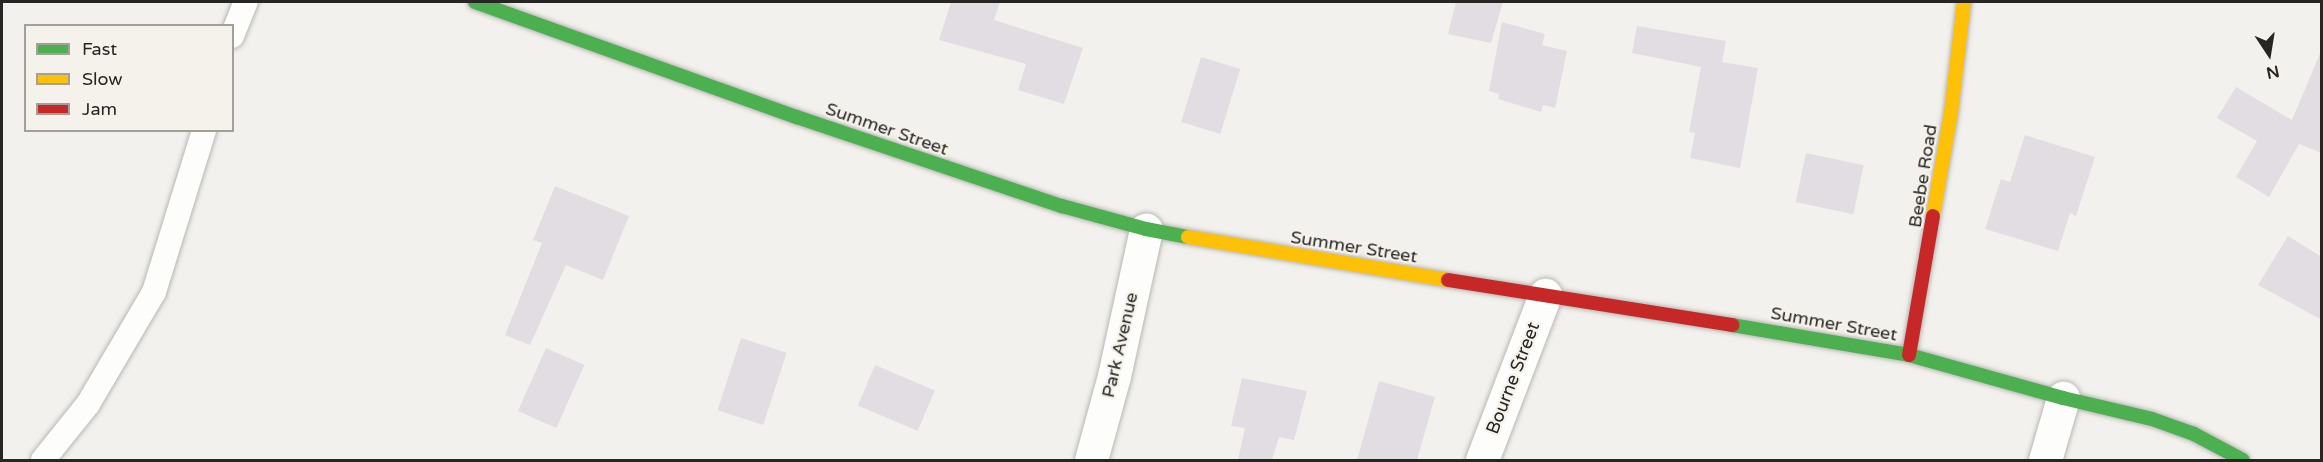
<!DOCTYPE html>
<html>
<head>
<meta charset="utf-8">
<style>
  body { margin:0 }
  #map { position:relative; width:2323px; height:462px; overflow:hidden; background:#f3f1ed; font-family:"Varela Round",sans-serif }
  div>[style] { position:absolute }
  .building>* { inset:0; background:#e2dde2; transform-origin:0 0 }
  .roads { filter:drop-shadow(0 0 2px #b8b7b4) drop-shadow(0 0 2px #b8b7b4) }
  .lane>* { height:24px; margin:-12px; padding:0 12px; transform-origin:12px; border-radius:12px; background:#fdfdfc }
  .street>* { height:33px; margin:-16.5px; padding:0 16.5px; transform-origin:16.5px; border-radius:16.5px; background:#fdfdfc }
  .fast>* { height:14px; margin:-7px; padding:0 7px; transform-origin:7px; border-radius:7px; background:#4caf50 }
  .slow>* { height:14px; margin:-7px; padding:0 7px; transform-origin:7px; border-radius:7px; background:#ffc107 }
  .jam>* { height:14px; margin:-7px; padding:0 7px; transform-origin:7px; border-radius:7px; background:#c62828 }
  span { translate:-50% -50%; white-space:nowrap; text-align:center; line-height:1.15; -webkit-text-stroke:4.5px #f5f2eb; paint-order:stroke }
  .street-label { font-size:18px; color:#282624 }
  .frame { position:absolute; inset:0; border:3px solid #282624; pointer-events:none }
  .legend { position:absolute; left:24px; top:24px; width:210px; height:108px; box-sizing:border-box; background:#f5f2eb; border:2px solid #a3a09b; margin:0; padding:8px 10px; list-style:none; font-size:18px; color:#282624 }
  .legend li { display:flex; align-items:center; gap:12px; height:30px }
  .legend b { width:30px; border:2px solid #a3a09b }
  .north { position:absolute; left:2239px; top:24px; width:60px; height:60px; -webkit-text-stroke:4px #f5f2eb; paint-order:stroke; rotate:168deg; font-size:16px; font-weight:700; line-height:24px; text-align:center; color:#282624 }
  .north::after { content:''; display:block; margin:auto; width:21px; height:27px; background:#282624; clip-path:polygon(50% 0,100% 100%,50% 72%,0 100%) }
</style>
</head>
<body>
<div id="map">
  <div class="building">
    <div style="clip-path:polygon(951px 2px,1000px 2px,994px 20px,1083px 48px,1064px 104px,1018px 90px,1026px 64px,939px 40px)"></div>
    <div style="clip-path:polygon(1456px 2px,1503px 2px,1491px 43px,1448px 34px)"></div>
    <div style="clip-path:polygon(1502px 22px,1545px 34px,1542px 45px,1567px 51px,1555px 108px,1543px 105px,1541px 112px,1498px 99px,1499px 94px,1489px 91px)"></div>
    <div style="clip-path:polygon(1637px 26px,1726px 41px,1722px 62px,1758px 68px,1740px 168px,1690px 158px,1695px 133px,1689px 132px,1701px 67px,1632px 53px)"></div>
    <div style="clip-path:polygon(2321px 51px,2322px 153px,2299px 144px,2269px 197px,2236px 177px,2257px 141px,2217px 118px,2236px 87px,2292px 120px)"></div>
    <div style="left:1201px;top:57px;width:41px;height:68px;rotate:17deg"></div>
    <div style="clip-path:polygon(2025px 135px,2095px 157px,2076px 216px,2070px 213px,2058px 251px,1985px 229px,2001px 179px,2010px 182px)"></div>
    <div style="left:1806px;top:153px;width:59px;height:50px;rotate:12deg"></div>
    <div style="clip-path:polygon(555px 186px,629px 216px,603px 280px,566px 265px,530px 345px,505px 335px,542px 243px,533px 240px)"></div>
    <div style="clip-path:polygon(2288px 236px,2322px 257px,2322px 320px,2258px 285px)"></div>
    <div style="left:741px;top:338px;width:48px;height:76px;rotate:18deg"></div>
    <div style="left:546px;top:348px;width:42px;height:69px;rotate:24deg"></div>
    <div style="left:875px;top:365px;width:65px;height:44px;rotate:23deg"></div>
    <div style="clip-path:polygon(1242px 378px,1307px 391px,1294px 440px,1279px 437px,1272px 460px,1238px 460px,1245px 428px,1231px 426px)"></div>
    <div style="clip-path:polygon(1379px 381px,1435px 397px,1417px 460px,1357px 460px)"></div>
  </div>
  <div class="roads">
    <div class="lane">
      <div style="left:232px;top:36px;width:37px;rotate:-68deg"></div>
      <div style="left:43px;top:460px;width:72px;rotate:-51.2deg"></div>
      <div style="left:88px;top:404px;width:130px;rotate:-59.5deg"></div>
      <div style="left:154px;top:292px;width:170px;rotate:-72.8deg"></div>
    </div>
    <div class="street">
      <div style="left:1091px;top:460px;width:87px;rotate:-74.7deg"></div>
      <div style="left:1114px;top:376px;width:150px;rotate:-77.7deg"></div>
      <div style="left:1482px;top:460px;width:177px;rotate:-69.1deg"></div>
      <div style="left:2045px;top:460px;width:65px;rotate:-73.8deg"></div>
    </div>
    <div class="fast">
      <div style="left:475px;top:2px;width:342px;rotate:19.7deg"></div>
      <div style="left:797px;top:117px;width:280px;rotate:18.6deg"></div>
      <div style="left:1062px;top:206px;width:87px;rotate:15.3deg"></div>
      <div style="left:1146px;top:229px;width:43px;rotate:10.8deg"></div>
      <div style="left:1732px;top:325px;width:180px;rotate:9.6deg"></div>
      <div style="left:1909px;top:355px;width:160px;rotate:15.6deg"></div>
      <div style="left:2063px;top:398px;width:91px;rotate:13.3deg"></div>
      <div style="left:2152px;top:419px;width:45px;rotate:19.7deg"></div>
      <div style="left:2194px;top:434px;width:55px;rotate:28deg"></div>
    </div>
    <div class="slow">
      <div style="left:1933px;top:216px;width:105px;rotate:-80.1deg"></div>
      <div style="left:1951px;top:113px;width:112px;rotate:-83.3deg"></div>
      <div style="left:1188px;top:237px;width:264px;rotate:9.4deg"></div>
    </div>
    <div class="jam">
      <div style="left:1448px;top:280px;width:288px;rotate:9deg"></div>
      <div style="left:1909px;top:355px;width:141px;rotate:-80.2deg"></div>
    </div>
  </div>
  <div class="street-label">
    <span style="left:887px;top:129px;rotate:19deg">Summer Street</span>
    <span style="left:1923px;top:176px;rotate:-81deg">Beebe Road</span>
    <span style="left:1354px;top:247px;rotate:9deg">Summer Street</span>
    <span style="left:1834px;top:324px;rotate:10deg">Summer Street</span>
    <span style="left:1120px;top:345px;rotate:-77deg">Park Avenue</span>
    <span style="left:1513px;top:378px;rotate:-69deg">Bourne Street</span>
  </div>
  <div class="frame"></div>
  <ul class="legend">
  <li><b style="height:8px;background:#4caf50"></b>Fast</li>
  <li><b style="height:8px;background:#ffc107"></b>Slow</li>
  <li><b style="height:8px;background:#c62828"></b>Jam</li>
  </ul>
  <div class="north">N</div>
</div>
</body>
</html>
